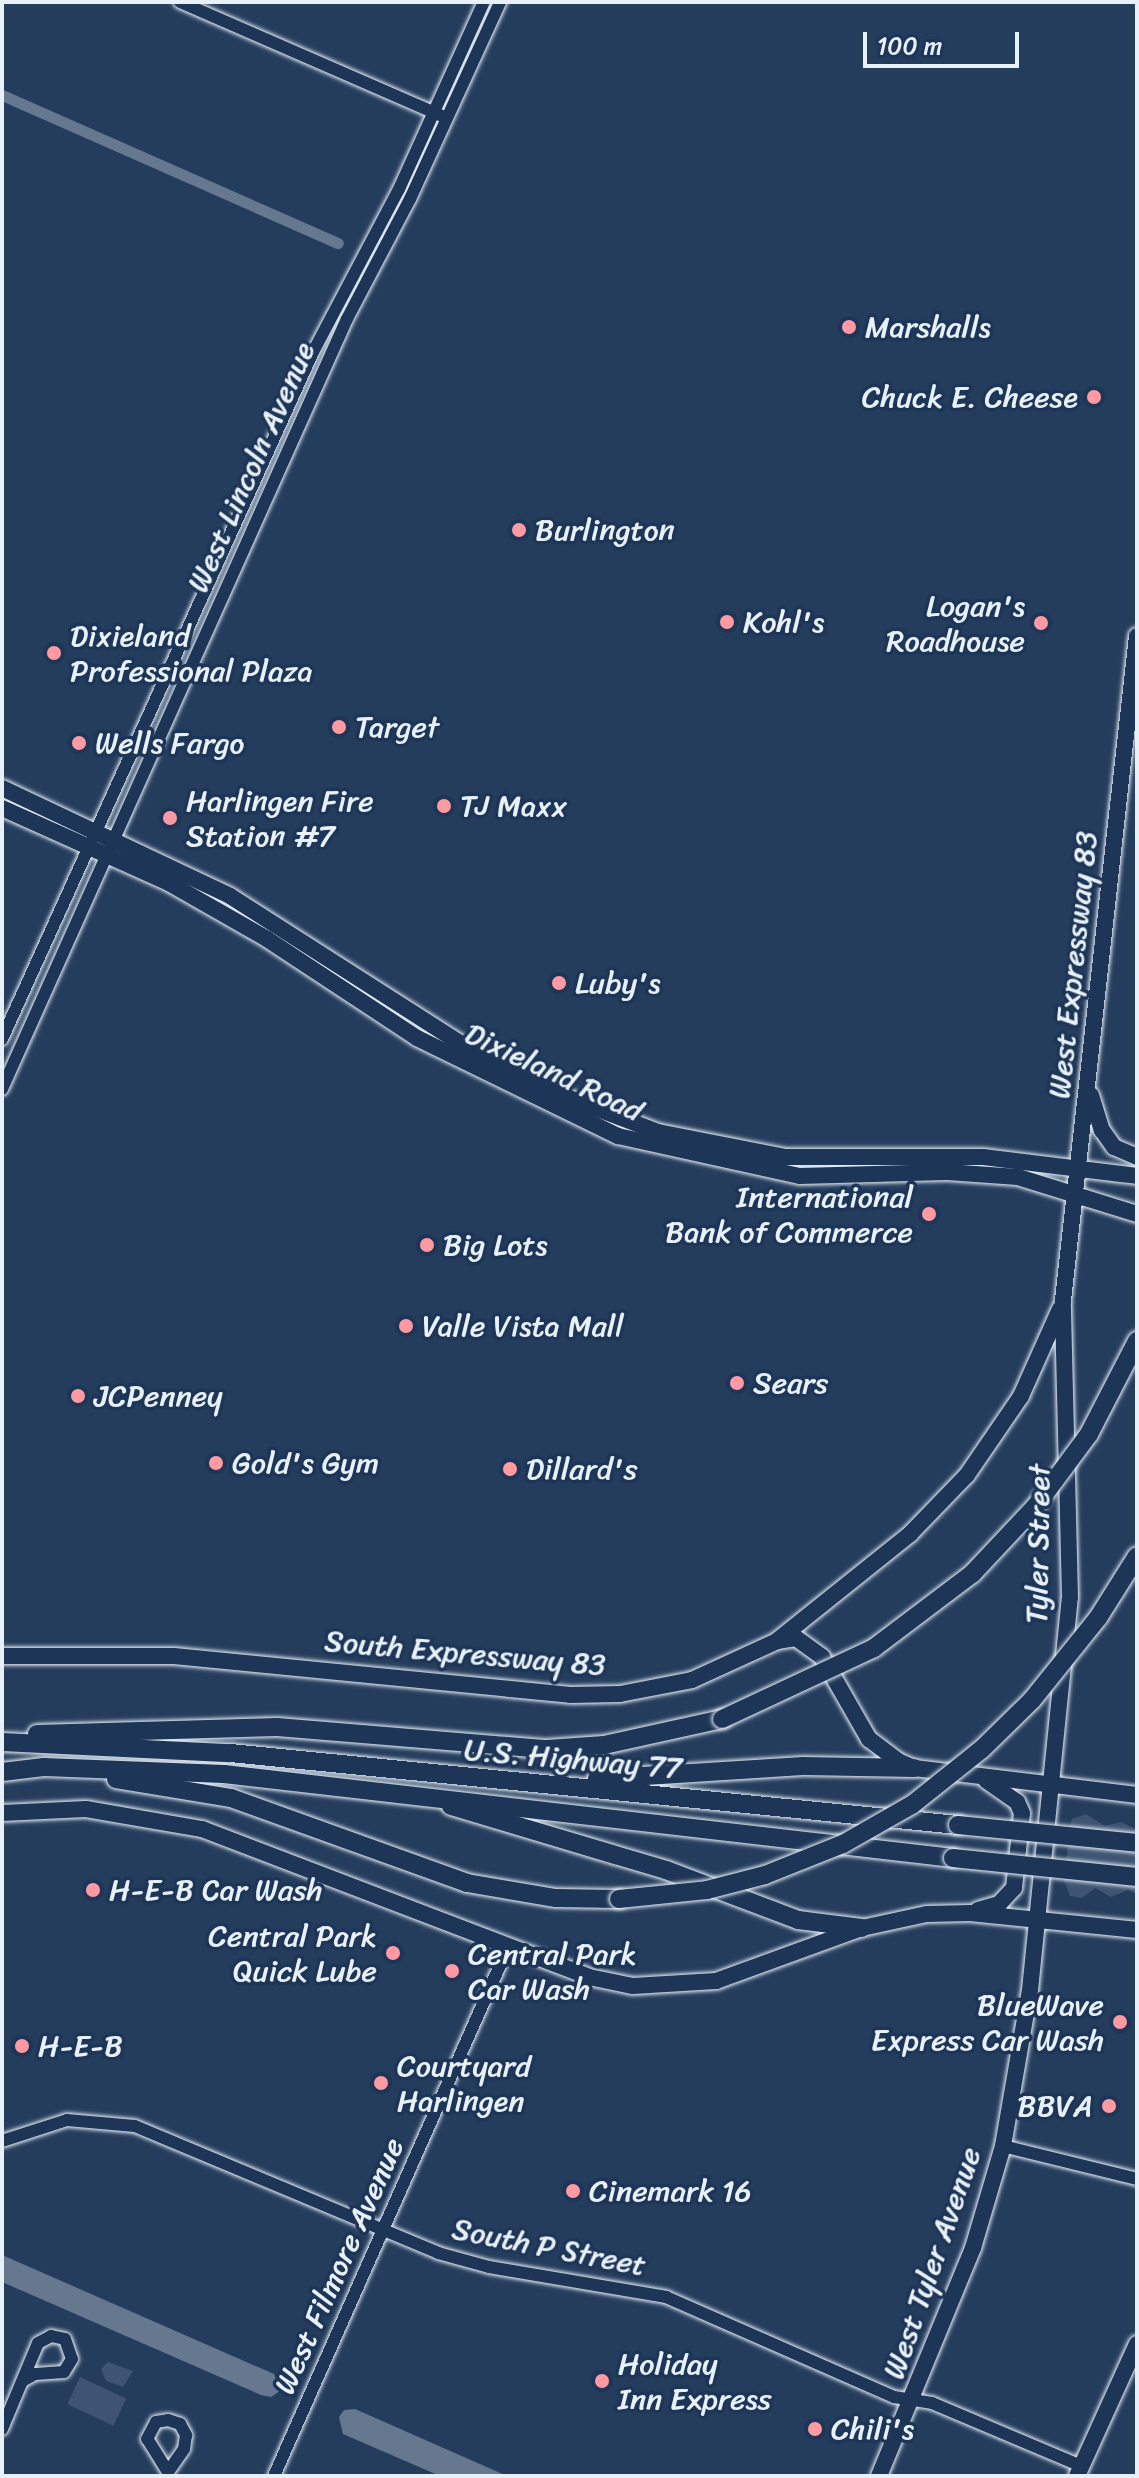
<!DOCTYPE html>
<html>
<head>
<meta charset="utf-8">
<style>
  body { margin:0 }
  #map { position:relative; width:1139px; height:2478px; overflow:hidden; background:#253d5d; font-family:Sriracha,sans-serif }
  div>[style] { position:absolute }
  .green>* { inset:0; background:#3e5472; transform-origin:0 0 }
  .water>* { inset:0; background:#657890 }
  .canal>* { height:11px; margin:-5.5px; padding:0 5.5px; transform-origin:5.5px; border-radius:5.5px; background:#657890 }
  .roads { filter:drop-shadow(0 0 2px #e8f1f8) drop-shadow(0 0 2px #e8f1f8) }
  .minor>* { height:12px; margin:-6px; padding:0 6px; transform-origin:6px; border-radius:6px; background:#1d3557 }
  .major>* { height:16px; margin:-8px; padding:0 8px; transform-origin:8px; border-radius:8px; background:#1d3557 }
  .highway>* { height:18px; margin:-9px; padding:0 9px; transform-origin:9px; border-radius:9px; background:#1d3557 }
  .bridges { filter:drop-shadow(0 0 2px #e8f1f8) drop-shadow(0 0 2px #e8f1f8) }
  .highway-bridge>* { height:18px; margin:-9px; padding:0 9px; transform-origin:9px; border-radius:9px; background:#1d3557 }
  .dots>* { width:22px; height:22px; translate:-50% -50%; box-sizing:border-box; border:4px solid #1d3557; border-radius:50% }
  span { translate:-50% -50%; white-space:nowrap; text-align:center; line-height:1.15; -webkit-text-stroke:7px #1d3557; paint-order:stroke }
  .poi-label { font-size:30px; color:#e8f1f8 }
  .left { translate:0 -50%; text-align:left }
  .right { translate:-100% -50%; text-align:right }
  .street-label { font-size:30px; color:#e8f1f8 }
  .frame { position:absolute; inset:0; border:4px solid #e8f1f8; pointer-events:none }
  .scale { position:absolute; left:863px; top:32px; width:156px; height:36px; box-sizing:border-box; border:4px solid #e8f1f8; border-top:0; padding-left:10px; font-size:24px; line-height:28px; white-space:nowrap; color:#e8f1f8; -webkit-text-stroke:6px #1d3557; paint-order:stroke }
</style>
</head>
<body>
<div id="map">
  <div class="green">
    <div style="clip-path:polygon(1086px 1814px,1105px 1826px,1121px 1822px,1137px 1830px,1137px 1894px,1128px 1890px,1111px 1897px,1095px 1888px,1082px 1898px,1070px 1896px,1064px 1881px,1070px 1826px,1072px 1819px)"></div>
    <div style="clip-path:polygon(108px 2362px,133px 2371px,123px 2387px,106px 2381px,101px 2369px)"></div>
    <div style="left:80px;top:2377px;width:51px;height:30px;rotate:25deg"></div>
  </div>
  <div class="water">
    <div style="clip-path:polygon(2px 2255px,274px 2374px,280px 2391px,271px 2397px,261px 2395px,2px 2282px)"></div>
    <div style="clip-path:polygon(355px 2409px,507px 2476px,440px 2476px,343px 2434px,339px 2417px,344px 2410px)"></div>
  </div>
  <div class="canal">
    <div style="left:2px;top:95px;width:367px;rotate:23.8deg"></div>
  </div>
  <div class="roads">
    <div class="minor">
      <div style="left:180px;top:2px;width:286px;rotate:23.5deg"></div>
      <div style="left:2px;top:1039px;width:752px;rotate:-65.65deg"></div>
      <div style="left:312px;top:354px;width:187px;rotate:-62.2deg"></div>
      <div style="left:399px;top:189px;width:205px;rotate:-65.6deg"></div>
      <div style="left:2px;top:1089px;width:844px;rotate:-65.87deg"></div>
      <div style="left:347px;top:319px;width:136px;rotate:-62.3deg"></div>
      <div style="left:410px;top:199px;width:217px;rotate:-65.4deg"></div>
      <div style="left:2px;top:2141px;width:68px;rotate:-17.9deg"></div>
      <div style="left:67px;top:2120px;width:68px;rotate:5deg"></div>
      <div style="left:135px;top:2126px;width:329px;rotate:22.7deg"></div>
      <div style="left:438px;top:2253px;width:53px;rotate:15.4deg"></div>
      <div style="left:489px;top:2267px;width:180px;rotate:9.6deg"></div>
      <div style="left:666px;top:2297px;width:249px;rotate:23.7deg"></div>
      <div style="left:894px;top:2397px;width:38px;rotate:9deg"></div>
      <div style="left:932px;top:2403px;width:162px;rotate:22.9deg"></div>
      <div style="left:1003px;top:2146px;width:138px;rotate:13.8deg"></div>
      <div style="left:168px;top:2420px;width:13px;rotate:18deg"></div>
      <div style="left:180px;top:2424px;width:13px;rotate:61deg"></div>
      <div style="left:186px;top:2435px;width:14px;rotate:98deg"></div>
      <div style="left:184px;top:2449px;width:28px;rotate:125deg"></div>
      <div style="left:168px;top:2472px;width:39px;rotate:-122deg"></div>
      <div style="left:147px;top:2439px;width:19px;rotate:-62deg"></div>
      <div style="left:156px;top:2422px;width:12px;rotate:-9deg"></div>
      <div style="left:2px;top:2429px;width:93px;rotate:-67.3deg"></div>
      <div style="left:38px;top:2343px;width:15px;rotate:-28deg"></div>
      <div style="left:51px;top:2336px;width:14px;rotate:12deg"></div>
      <div style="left:65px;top:2339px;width:21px;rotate:71deg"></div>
      <div style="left:72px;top:2359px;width:15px;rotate:122deg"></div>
      <div style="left:64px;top:2372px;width:29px;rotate:176deg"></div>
      <div style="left:35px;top:2374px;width:13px;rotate:151deg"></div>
      <div style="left:274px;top:2476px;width:581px;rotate:-66.13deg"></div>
    </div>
    <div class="major">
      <div style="left:2px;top:788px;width:252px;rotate:25.3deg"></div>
      <div style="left:230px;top:896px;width:277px;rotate:32.6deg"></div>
      <div style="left:463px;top:1045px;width:105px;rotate:27.3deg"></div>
      <div style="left:556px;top:1093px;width:109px;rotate:20.9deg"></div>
      <div style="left:658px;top:1132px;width:129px;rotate:11.1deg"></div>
      <div style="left:785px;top:1157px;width:198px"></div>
      <div style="left:983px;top:1157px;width:155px;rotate:7deg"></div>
      <div style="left:2px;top:808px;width:183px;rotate:24.2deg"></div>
      <div style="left:169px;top:883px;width:113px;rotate:29.7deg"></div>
      <div style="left:267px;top:939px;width:180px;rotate:33.4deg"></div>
      <div style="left:417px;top:1038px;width:224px;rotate:26deg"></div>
      <div style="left:618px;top:1136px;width:186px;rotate:12.4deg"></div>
      <div style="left:800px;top:1176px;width:147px;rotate:-1.6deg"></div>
      <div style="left:947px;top:1172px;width:71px;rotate:4deg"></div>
      <div style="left:1018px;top:1177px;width:125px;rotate:17.3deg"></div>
      <div style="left:1091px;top:1095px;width:37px;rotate:73deg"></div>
      <div style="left:1102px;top:1130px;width:21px;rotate:55deg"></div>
      <div style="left:1114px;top:1147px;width:25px;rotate:23deg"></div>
      <div style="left:779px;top:1639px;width:168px;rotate:-38.7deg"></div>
      <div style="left:910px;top:1534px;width:82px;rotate:-46deg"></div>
      <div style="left:967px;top:1475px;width:96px;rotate:-55.6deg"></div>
      <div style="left:1021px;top:1396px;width:95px;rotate:-65.9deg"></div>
      <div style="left:2px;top:1656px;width:172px"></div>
      <div style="left:174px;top:1656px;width:398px;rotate:5.6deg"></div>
      <div style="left:570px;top:1695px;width:50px;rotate:-1.1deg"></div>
      <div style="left:620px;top:1694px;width:73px;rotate:-11deg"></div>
      <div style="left:692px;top:1680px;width:94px;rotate:-24.6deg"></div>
      <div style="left:777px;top:1641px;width:19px;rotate:-9deg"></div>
      <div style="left:796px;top:1638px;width:32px;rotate:36deg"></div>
      <div style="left:822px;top:1657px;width:95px;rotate:60.2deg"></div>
      <div style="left:869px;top:1739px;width:36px;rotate:37deg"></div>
      <div style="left:898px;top:1761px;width:17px;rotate:24deg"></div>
      <div style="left:914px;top:1768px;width:225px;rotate:6.9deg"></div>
      <div style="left:2px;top:1813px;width:84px;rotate:-2.7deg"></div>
      <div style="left:86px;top:1809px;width:118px;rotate:9.8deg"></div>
      <div style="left:202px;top:1829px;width:414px;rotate:20.9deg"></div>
      <div style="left:589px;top:1977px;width:45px;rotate:11.6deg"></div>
      <div style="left:633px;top:1986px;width:83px;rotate:-3.4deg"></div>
      <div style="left:716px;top:1981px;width:155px;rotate:-20deg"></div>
      <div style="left:862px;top:1928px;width:66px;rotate:-12.2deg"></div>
      <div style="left:927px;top:1914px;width:43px;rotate:-1.3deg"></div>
      <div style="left:970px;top:1913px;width:168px;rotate:5.8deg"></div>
      <div style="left:978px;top:1910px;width:22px;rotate:-16deg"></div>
      <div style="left:999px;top:1904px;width:22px;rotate:-47deg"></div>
      <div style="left:1014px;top:1888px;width:75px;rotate:-83.9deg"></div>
      <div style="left:1022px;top:1813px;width:12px;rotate:-114deg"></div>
      <div style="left:1017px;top:1802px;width:38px;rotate:-145deg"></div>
      <div style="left:879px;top:2476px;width:247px;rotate:-67.6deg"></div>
      <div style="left:973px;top:2248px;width:106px;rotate:-73.6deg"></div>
      <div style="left:1003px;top:2146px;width:158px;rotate:-80.2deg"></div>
      <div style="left:1030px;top:1990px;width:395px;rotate:-84.2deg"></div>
      <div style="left:1070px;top:1597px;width:297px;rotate:-91.4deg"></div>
      <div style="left:1063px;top:1300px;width:668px;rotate:-83.64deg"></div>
      <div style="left:1077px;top:2476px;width:145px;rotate:-65.6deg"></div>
    </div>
    <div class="highway">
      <div style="left:37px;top:1734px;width:240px;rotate:-1.7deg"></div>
      <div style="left:277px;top:1727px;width:271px;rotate:4.7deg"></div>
      <div style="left:547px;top:1749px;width:57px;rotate:-4deg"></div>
      <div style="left:604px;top:1745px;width:121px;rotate:-12.4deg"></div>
      <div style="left:2px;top:1742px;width:228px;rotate:2.8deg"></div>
      <div style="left:230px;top:1753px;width:732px;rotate:5.65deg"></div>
      <div style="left:2px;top:1772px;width:42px;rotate:-6.8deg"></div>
      <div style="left:44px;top:1767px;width:180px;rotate:2.2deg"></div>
      <div style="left:224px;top:1774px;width:734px;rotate:6.57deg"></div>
      <div style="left:116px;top:1779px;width:117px;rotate:9.4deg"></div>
      <div style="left:231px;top:1798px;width:251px;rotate:19.8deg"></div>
      <div style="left:467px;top:1883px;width:90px;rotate:9.6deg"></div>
      <div style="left:556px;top:1898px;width:63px;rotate:0.9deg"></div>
      <div style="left:597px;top:1779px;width:206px;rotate:-3.6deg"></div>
      <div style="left:803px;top:1766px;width:111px;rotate:1deg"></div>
      <div style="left:451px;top:1806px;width:224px;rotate:16.6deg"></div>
      <div style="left:666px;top:1870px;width:141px;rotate:20.7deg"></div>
      <div style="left:798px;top:1920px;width:64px;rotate:7.1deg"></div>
    </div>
  </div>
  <div class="bridges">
    <div class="highway-bridge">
      <div style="left:722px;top:1719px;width:168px;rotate:-25deg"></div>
      <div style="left:874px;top:1648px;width:123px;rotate:-37.1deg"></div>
      <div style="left:972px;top:1574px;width:92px;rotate:-46.8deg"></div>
      <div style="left:1035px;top:1507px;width:91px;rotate:-53.5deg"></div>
      <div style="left:1089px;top:1434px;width:105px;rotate:-62.7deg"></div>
      <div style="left:958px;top:1825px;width:180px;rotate:5.7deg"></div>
      <div style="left:953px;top:1858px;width:185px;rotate:5.9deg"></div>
      <div style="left:619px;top:1899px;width:88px;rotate:-5.8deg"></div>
      <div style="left:707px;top:1890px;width:60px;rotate:-14.5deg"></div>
      <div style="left:765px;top:1875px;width:84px;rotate:-21.7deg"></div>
      <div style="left:843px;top:1844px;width:81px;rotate:-29.7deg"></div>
      <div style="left:913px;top:1804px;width:88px;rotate:-38.6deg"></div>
      <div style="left:982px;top:1749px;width:70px;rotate:-44.4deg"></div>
      <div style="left:1032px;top:1700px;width:105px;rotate:-51.2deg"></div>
      <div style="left:1098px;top:1618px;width:73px;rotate:-57.8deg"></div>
    </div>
  </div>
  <div class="dots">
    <div style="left:849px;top:327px;background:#ff9aa2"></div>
    <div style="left:1094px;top:397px;background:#ff9aa2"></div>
    <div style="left:519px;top:530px;background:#ff9aa2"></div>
    <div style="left:727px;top:622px;background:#ff9aa2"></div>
    <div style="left:1041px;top:623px;background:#ff9aa2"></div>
    <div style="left:54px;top:653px;background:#ff9aa2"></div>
    <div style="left:339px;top:727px;background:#ff9aa2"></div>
    <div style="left:79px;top:743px;background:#ff9aa2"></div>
    <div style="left:444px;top:806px;background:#ff9aa2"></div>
    <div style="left:170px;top:818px;background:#ff9aa2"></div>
    <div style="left:559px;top:983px;background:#ff9aa2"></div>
    <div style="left:929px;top:1214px;background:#ff9aa2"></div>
    <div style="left:427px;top:1245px;background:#ff9aa2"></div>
    <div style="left:406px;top:1326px;background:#ff9aa2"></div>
    <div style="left:737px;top:1383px;background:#ff9aa2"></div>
    <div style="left:78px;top:1396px;background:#ff9aa2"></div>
    <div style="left:216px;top:1463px;background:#ff9aa2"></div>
    <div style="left:510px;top:1469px;background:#ff9aa2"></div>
    <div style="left:93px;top:1890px;background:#ff9aa2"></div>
    <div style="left:393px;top:1953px;background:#ff9aa2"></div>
    <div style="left:452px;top:1971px;background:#ff9aa2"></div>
    <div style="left:1120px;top:2022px;background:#ff9aa2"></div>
    <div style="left:22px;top:2046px;background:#ff9aa2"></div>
    <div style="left:381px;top:2083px;background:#ff9aa2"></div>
    <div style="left:1109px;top:2106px;background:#ff9aa2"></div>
    <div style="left:573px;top:2191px;background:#ff9aa2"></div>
    <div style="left:602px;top:2381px;background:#ff9aa2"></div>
    <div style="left:815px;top:2429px;background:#ff9aa2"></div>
  </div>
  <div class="poi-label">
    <span class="left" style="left:865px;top:327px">Marshalls</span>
    <span class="right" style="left:1078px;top:397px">Chuck E. Cheese</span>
    <span class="left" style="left:535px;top:530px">Burlington</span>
    <span class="right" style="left:1025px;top:623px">Logan's<br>Roadhouse</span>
    <span class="left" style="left:743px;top:622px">Kohl's</span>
    <span class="left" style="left:70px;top:653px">Dixieland<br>Professional Plaza</span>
    <span class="left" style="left:355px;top:727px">Target</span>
    <span class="left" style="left:95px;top:743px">Wells Fargo</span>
    <span class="left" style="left:186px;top:818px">Harlingen Fire<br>Station #7</span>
    <span class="left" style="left:460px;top:806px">TJ Maxx</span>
    <span class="left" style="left:575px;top:983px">Luby's</span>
    <span class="right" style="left:913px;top:1214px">International<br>Bank of Commerce</span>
    <span class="left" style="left:443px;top:1245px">Big Lots</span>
    <span class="left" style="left:422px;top:1326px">Valle Vista Mall</span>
    <span class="left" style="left:753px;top:1383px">Sears</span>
    <span class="left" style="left:94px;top:1396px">JCPenney</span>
    <span class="left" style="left:232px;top:1463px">Gold's Gym</span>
    <span class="left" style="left:526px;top:1469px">Dillard's</span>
    <span class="left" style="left:109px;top:1890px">H-E-B Car Wash</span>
    <span class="right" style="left:377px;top:1953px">Central Park<br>Quick Lube</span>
    <span class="left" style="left:468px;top:1971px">Central Park<br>Car Wash</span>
    <span class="right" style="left:1104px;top:2022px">BlueWave<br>Express Car Wash</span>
    <span class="left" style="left:38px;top:2046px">H-E-B</span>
    <span class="left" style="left:397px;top:2083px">Courtyard<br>Harlingen</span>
    <span class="right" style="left:1093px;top:2106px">BBVA</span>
    <span class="left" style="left:589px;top:2191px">Cinemark 16</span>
    <span class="left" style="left:618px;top:2381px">Holiday<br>Inn Express</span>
    <span class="left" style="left:831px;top:2429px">Chili's</span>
  </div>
  <div class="street-label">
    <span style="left:251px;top:467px;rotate:-66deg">West Lincoln Avenue</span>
    <span style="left:1073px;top:965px;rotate:-84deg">West Expressway 83</span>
    <span style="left:554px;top:1072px;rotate:25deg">Dixieland Road</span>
    <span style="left:1038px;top:1544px;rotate:-89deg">Tyler Street</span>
    <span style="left:465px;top:1653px;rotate:5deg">South Expressway 83</span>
    <span style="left:573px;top:1759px;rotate:5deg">U.S. Highway 77</span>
    <span style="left:549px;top:2247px;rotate:11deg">South P Street</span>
    <span style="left:932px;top:2263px;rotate:-71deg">West Tyler Avenue</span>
    <span style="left:339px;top:2266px;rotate:-66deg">West Filmore Avenue</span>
  </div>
  <div class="frame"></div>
  <div class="scale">100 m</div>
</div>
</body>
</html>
